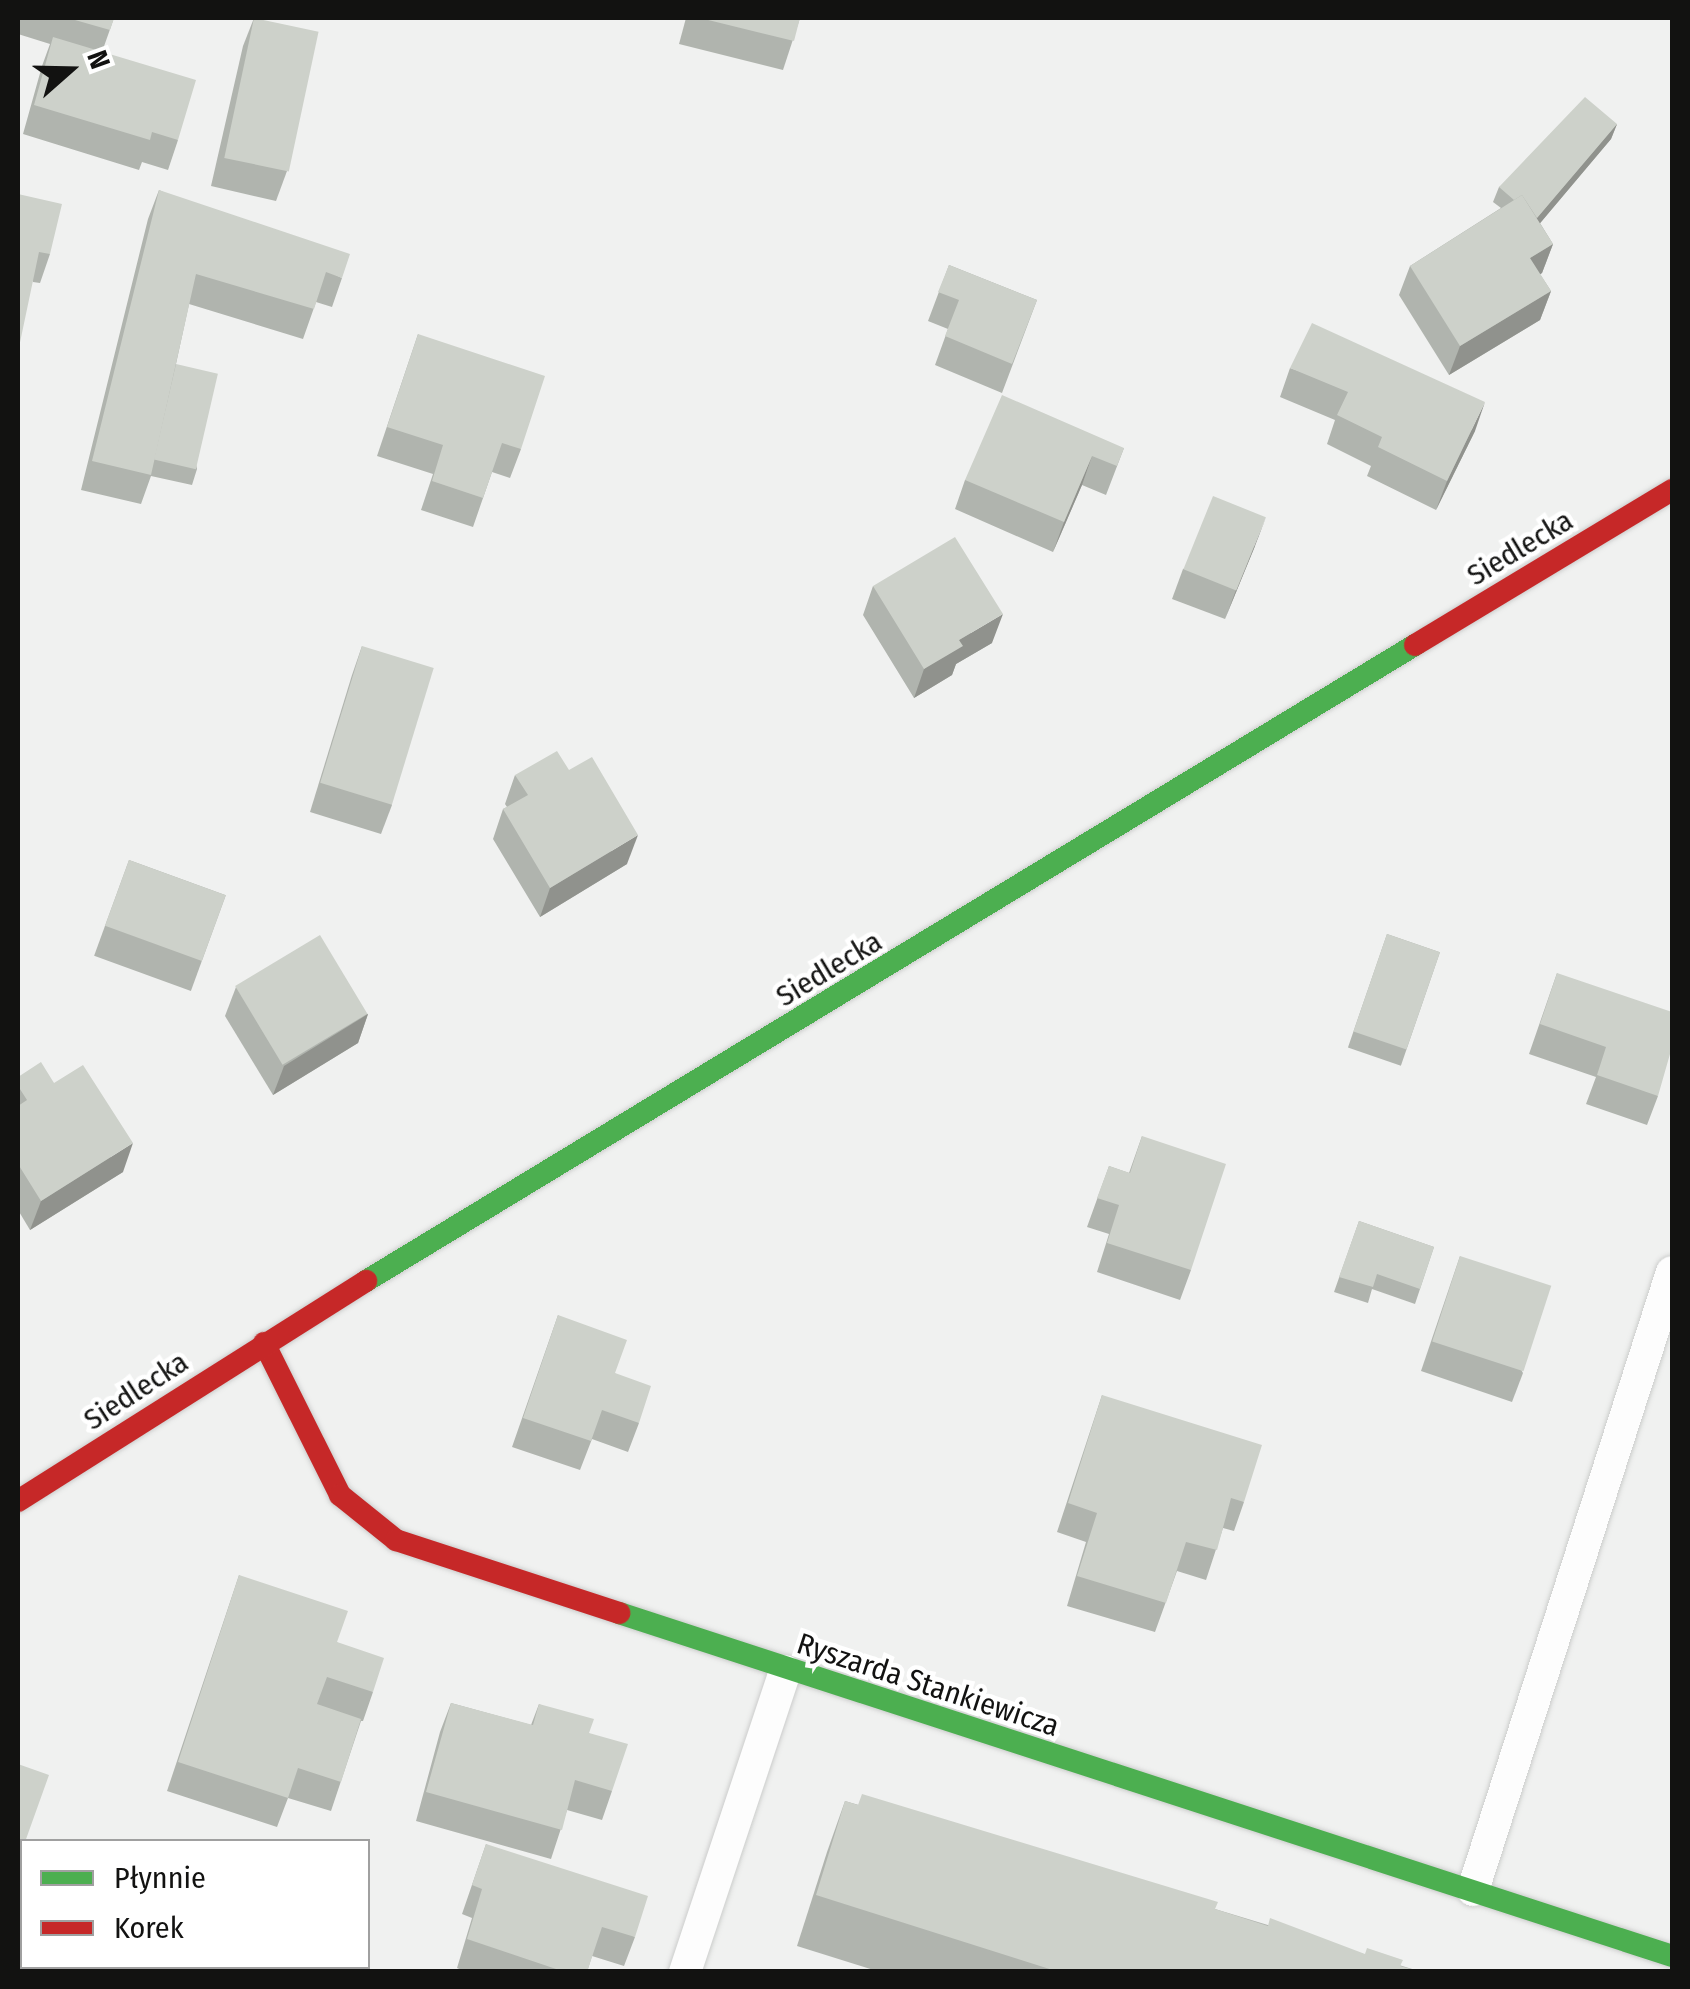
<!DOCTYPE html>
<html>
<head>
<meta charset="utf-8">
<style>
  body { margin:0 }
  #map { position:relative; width:1690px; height:1989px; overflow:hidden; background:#f0f1f0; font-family:"Fira Sans Condensed",sans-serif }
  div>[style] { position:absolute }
  .roads { filter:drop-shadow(0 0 2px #cccdcc) drop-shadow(0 0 2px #cccdcc) }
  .lane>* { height:32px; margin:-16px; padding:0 16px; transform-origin:16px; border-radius:16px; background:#fdfdfd }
  .fast>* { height:22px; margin:-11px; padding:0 11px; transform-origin:11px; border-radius:11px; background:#4caf50 }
  .jam>* { height:22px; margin:-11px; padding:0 11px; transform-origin:11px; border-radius:11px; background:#c62828 }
  .wall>* { inset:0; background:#b0b4ae; transform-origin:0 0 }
  .shaded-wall>* { inset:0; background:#90928d }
  .building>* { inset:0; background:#cdd1ca; transform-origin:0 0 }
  span { translate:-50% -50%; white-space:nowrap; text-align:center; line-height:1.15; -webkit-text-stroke:9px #fff; paint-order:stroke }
  .street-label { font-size:30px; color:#121211 }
  .frame { position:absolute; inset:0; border:20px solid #121211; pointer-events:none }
  .legend { position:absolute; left:20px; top:1839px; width:350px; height:130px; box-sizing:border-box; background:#fff; border:2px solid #a0a0a0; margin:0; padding:12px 18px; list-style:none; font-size:30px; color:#121211 }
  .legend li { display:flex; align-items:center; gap:20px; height:50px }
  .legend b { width:50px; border:2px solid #a0a0a0 }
  .north { position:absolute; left:20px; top:20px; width:100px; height:100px; -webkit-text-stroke:8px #fff; paint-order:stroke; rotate:70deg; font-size:28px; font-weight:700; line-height:40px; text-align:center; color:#121211 }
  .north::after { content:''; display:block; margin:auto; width:35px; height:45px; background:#121211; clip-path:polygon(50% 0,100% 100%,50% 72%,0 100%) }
</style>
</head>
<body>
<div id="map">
  <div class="roads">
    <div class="lane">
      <div style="left:1473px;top:1890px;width:649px;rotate:-72.15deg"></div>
      <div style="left:685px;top:1972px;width:317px;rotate:-71.6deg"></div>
    </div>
    <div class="fast">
      <div style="left:366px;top:1281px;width:1227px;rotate:-31.23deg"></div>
      <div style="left:619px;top:1613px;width:1107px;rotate:18.04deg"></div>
    </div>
    <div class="jam">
      <div style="left:1415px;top:645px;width:300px;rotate:-31.1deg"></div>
      <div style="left:264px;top:1343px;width:170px;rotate:63.4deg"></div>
      <div style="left:340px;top:1495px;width:72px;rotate:38.8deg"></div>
      <div style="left:396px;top:1540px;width:235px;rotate:18.1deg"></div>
      <div style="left:18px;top:1501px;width:412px;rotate:-32.3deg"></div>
    </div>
  </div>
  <div class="wall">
    <div style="clip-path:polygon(18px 18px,114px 18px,102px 52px,178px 140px,168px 170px,142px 162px,139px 170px,23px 134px,42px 66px,50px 44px,18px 34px)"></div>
    <div style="clip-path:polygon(254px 18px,287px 171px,276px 201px,211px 186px,243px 46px)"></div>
    <div style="clip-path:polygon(686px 18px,800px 18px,783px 70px,679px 44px)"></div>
    <div style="clip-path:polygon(1617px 124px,1611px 139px,1540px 223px,1553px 244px,1542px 273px,1540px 274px,1551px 291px,1540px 320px,1449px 375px,1399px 295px,1410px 266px,1501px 208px,1493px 202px,1499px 187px)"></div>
    <div style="clip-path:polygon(159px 190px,342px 278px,332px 307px,316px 302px,303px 339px,189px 304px,176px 364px,197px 469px,192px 485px,151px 476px,141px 504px,81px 490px,148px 219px)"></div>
    <div style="clip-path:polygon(18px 194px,50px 254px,40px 283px,33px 282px)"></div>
    <div style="clip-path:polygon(949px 265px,1037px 300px,1002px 393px,935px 365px,948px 329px,928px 321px)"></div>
    <div style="clip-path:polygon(418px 334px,521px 449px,510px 478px,492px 472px,473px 527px,421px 510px,433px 474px,377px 456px)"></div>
    <div style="clip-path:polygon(1290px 368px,1475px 431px,1436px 510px,1367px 476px,1371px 466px,1327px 444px,1335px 420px,1280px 397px)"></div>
    <div style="clip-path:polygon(1124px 448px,1106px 495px,1082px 485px,1053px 552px,955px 509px,965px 480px)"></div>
    <div style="clip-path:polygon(1255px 546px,1225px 619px,1172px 599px,1183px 569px)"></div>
    <div style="clip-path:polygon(873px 586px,992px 643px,956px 664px,952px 675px,914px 698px,863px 615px)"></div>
    <div style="clip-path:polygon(362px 646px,392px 805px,381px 834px,310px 812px,352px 675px)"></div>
    <div style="clip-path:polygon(515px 775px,627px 864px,540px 917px,493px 839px,503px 809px,507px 807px,505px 804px)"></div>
    <div style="left:129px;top:860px;width:103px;height:102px;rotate:20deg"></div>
    <div style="left:1387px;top:934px;width:56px;height:120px;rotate:19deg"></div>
    <div style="clip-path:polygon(1557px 973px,1658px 1096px,1647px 1125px,1586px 1104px,1596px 1077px,1529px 1054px)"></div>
    <div style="clip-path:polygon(236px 987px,368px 1014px,358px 1043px,273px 1095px,225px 1016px)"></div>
    <div style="clip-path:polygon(18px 1077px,54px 1083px,123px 1172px,30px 1230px,18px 1210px)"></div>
    <div style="clip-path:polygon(1142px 1136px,1191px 1270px,1180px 1300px,1097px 1272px,1109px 1234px,1087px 1227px,1109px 1166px,1129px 1173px)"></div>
    <div style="clip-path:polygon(1359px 1221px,1434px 1247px,1415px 1304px,1372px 1289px,1368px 1303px,1334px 1292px)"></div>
    <div style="clip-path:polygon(1460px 1256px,1523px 1373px,1512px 1402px,1421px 1371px)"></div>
    <div style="clip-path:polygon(558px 1315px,615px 1373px,639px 1423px,628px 1452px,592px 1439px,580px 1470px,512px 1447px)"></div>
    <div style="clip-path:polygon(1102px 1395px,1244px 1502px,1234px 1531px,1223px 1528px,1206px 1580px,1177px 1571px,1155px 1632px,1067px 1606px,1086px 1542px,1057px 1532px)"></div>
    <div style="clip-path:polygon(239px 1575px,337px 1642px,373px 1692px,363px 1721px,361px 1721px,331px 1811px,288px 1798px,277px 1827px,167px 1791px)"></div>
    <div style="clip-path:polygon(451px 1703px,531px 1725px,539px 1704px,589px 1733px,612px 1791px,602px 1820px,567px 1810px,551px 1859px,416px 1821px,440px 1732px)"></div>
    <div style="clip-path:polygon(845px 1801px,1215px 1909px,1422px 1972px,880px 1972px,797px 1946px,827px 1852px)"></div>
    <div style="clip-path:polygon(486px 1844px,635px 1937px,624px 1966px,592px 1956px,587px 1972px,466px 1972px,457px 1968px,472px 1918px,462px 1914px)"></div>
  </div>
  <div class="shaded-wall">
    <div style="clip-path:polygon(1617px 124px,1611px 139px,1531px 234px,1536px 219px)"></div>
    <div style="clip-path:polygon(1553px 244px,1542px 273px,1519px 288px,1530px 258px)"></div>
    <div style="clip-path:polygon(1551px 291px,1540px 320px,1449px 375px,1460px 346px)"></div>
    <div style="clip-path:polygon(1485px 402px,1475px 431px,1436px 510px,1447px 481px)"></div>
    <div style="clip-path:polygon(1092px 456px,1082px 485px,1053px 552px,1064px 522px)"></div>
    <div style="clip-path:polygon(1266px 517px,1255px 546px,1225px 619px,1236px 590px)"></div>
    <div style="clip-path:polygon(1003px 614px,992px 643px,956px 664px,952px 675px,914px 698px,924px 669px,959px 640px)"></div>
    <div style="clip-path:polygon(638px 835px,627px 864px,540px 917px,550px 888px)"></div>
    <div style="clip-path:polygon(368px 1014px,358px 1043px,273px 1095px,284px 1066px)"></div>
    <div style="clip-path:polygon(133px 1143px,123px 1172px,30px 1230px,41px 1201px)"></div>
  </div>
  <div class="building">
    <div style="clip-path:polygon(68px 18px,114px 18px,110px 30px)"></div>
    <div style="left:254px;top:18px;width:66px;height:143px;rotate:12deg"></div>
    <div style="clip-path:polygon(700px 18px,800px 18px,794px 41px)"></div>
    <div style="clip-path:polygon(53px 37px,196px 80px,178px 140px,152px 132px,150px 140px,34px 105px)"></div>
    <div style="clip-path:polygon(1585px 97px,1617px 124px,1537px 218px,1522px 195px,1514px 200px,1499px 187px)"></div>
    <div style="clip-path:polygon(159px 190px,350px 254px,342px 278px,326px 272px,314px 309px,196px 274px,151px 475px,92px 461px)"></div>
    <div style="clip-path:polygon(18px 194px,62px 204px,50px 254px,39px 252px,18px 352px)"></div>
    <div style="clip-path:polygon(1522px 195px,1553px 244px,1530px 258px,1551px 291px,1460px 346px,1410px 266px)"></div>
    <div style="clip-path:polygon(949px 265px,1037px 300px,1012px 364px,945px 336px,959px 300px,938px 292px)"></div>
    <div style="clip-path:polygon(1312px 323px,1485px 402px,1447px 481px,1378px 447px,1382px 437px,1337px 415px,1348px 392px,1290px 368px)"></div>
    <div style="clip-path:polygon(418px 334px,545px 376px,521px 449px,502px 443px,483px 498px,432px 481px,443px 445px,387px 427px)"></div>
    <div style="left:176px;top:364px;width:43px;height:98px;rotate:13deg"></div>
    <div style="clip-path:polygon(1002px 395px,1124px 448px,1117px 466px,1092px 456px,1064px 522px,965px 480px)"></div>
    <div style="left:1213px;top:496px;width:57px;height:79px;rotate:22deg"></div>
    <div style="clip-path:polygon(955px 537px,1003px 614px,959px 640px,963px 646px,924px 669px,873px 586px)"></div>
    <div style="left:362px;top:646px;width:75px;height:143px;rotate:17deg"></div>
    <div style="clip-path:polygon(557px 751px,569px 770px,592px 757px,638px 835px,550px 888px,503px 809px,528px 795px,515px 775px)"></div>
    <div style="left:129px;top:860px;width:103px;height:70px;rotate:20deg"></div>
    <div style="left:1387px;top:934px;width:56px;height:103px;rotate:19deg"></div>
    <div style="left:320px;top:935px;width:92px;height:99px;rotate:59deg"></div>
    <div style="clip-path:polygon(1557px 973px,1672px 1012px,1672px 1047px,1658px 1096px,1597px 1075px,1606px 1047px,1540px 1024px)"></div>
    <div style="clip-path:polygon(41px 1062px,54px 1083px,83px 1065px,133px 1143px,41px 1201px,18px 1164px,18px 1106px,27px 1100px,18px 1086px,18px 1077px)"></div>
    <div style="clip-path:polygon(1142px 1136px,1226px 1164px,1191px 1270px,1107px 1243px,1119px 1205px,1097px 1198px,1109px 1166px,1130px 1173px)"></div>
    <div style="clip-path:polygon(1359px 1221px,1434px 1247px,1420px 1289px,1377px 1274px,1373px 1287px,1339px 1277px)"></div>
    <div style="left:1460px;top:1256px;width:96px;height:90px;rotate:18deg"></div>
    <div style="clip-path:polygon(558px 1315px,627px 1340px,615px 1373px,651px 1386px,639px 1423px,602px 1410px,591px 1441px,523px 1418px)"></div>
    <div style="clip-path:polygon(1102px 1395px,1262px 1445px,1244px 1502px,1231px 1498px,1217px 1550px,1186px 1542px,1166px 1603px,1077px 1576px,1097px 1513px,1068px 1503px)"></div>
    <div style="clip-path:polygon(239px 1575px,348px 1611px,337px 1642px,384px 1658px,373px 1692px,327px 1677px,317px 1704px,361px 1719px,341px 1782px,298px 1768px,288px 1798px,178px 1762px)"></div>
    <div style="clip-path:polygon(451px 1703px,533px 1725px,539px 1704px,594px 1719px,589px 1733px,628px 1744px,612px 1791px,575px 1780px,562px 1830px,426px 1792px)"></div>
    <div style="clip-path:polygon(18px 1764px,49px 1775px,25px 1842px,22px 1842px,22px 1852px,18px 1850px)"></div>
    <div style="clip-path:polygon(862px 1794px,1218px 1902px,1215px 1909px,1268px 1926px,1270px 1918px,1365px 1954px,1367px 1948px,1403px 1960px,1400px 1966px,1422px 1972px,1059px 1972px,816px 1895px,845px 1801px,858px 1805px)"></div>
    <div style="clip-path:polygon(486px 1844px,648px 1896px,635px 1937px,602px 1927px,587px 1972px,565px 1972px,467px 1939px,482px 1889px,472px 1885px)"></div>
    <div style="left:283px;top:1966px;width:53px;height:6px"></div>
  </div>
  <div class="street-label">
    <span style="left:1520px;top:548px;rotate:-31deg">Siedlecka</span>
    <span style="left:829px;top:969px;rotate:-31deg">Siedlecka</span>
    <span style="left:136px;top:1391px;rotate:-33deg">Siedlecka</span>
    <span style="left:928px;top:1685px;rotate:18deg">Ryszarda Stankiewicza</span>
  </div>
  <div class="frame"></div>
  <ul class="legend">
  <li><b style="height:12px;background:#4caf50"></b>Płynnie</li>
  <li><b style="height:12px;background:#c62828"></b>Korek</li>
  </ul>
  <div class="north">N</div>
</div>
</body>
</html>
